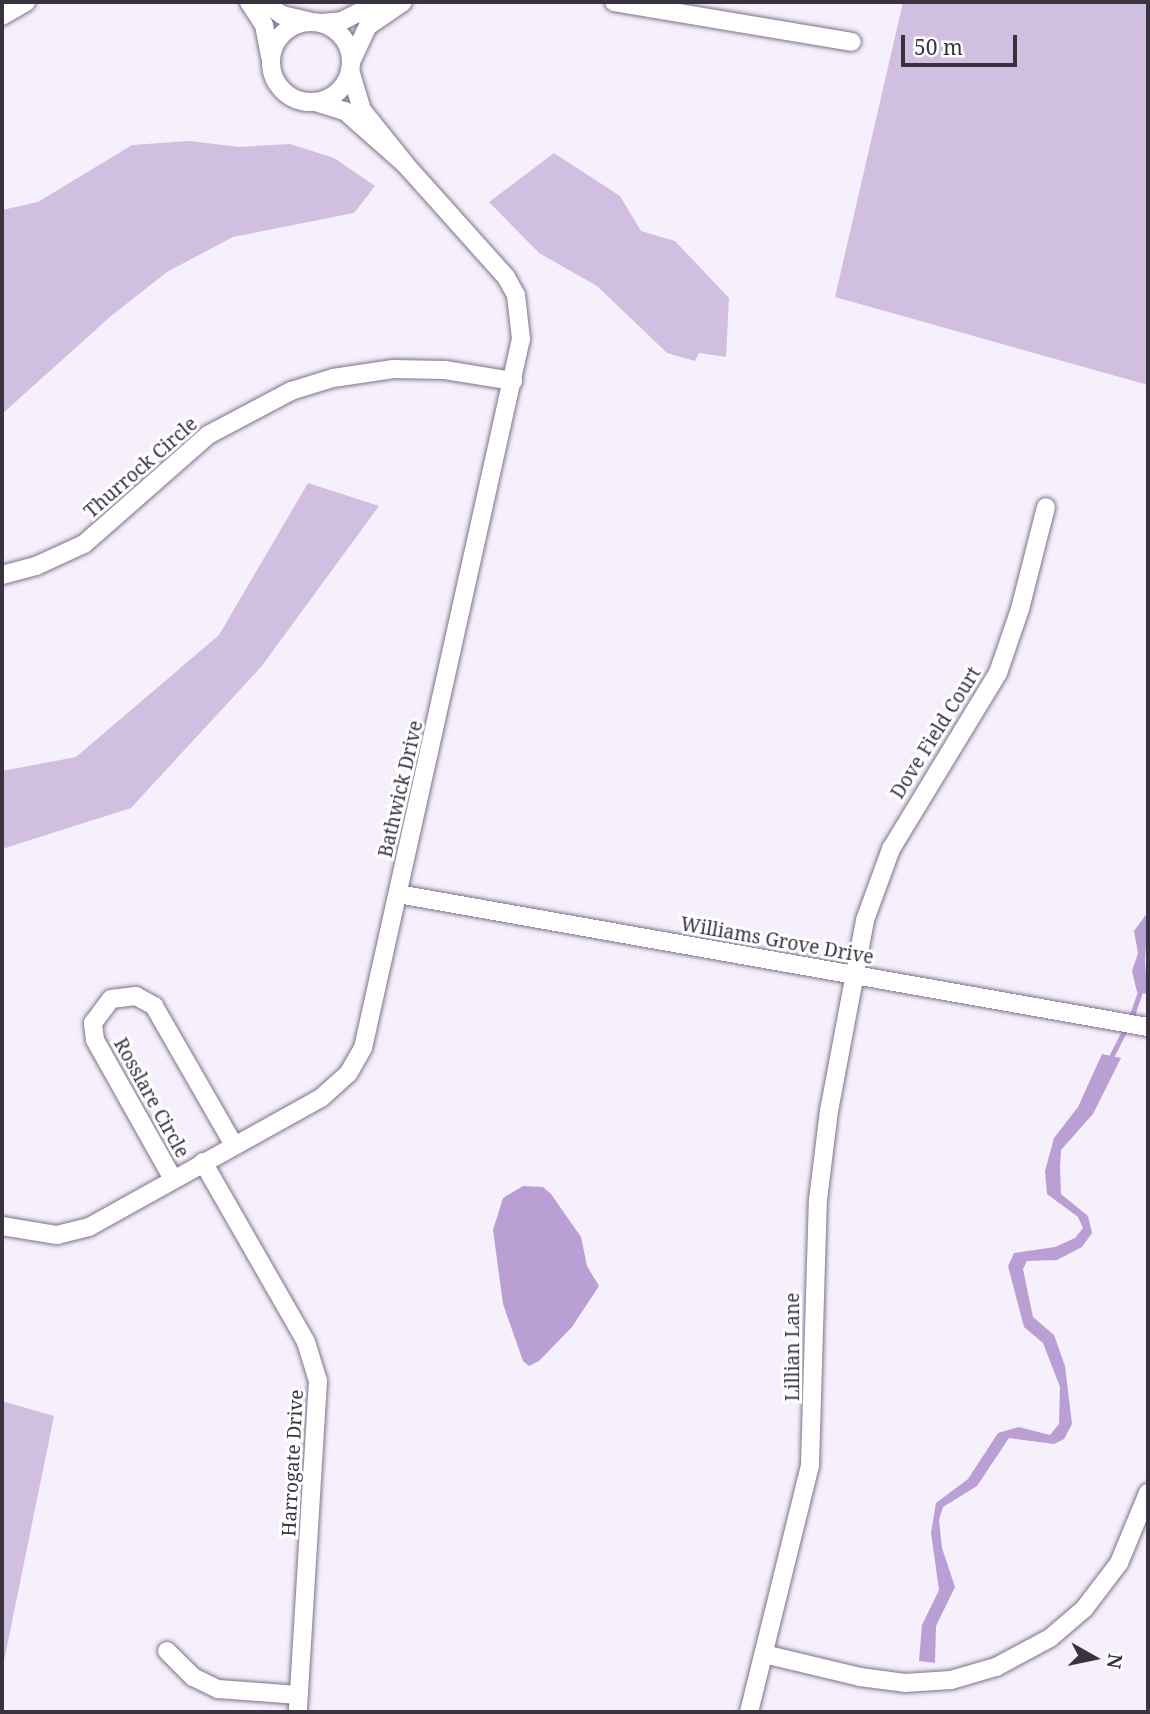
<!DOCTYPE html>
<html>
<head>
<meta charset="utf-8">
<style>
  body { margin:0 }
  #map { position:relative; width:1150px; height:1714px; overflow:hidden; background:#f6f0fc; font-family:"Noto Serif",serif }
  div>[style] { position:absolute }
  .green>* { inset:0; background:#d0bfe1 }
  .water>* { inset:0; background:#ba9fd4 }
  .stream>* { height:4.5px; margin:-2.25px; padding:0 2.25px; transform-origin:2.25px; border-radius:2.25px; background:#ba9fd4 }
  .roads { filter:drop-shadow(0 0 2px #7f718c) drop-shadow(0 0 2px #7f718c) }
  .minor>* { height:18px; margin:-9px; padding:0 9px; transform-origin:9px; border-radius:9px; background:#fff }
  .minor>.ring { margin:-9px; padding:0; box-sizing:content-box; background:none; border:18px solid #fff; border-radius:50% }
  span { translate:-50% -50%; white-space:nowrap; text-align:center; line-height:1.15; -webkit-text-stroke:6px #fff; paint-order:stroke }
  .street-label { font-size:19px; color:#39333f }
  .frame { position:absolute; inset:0; border:4px solid #39333f; pointer-events:none }
  .north { position:absolute; left:1059px; top:1623px; width:70px; height:70px; -webkit-text-stroke:5px #fff; paint-order:stroke; rotate:99deg; font-size:19px; font-weight:700; line-height:28px; text-align:center; color:#39333f }
  .north::after { content:''; display:block; margin:auto; width:24px; height:32px; background:#39333f; clip-path:polygon(50% 0,100% 100%,50% 72%,0 100%) }
  .scale { position:absolute; left:901px; top:35px; width:116px; height:32px; box-sizing:border-box; border:4px solid #39333f; border-top:0; padding-left:9px; font-size:21px; line-height:24px; white-space:nowrap; color:#39333f; -webkit-text-stroke:5px #fff; paint-order:stroke }
</style>
</head>
<body>
<div id="map">
  <div class="green">
    <div style="clip-path:polygon(903px 2px,1148px 2px,1148px 385px,835px 297px)"></div>
    <div style="clip-path:polygon(189px 141px,239px 147px,290px 144px,334px 158px,375px 186px,354px 213px,233px 237px,167px 272px,111px 316px,2px 414px,2px 210px,38px 202px,132px 145px)"></div>
    <div style="clip-path:polygon(554px 153px,620px 196px,641px 231px,675px 241px,729px 298px,726px 357px,699px 353px,695px 361px,667px 353px,597px 286px,539px 253px,489px 202px)"></div>
    <div style="clip-path:polygon(308px 483px,379px 506px,261px 667px,131px 808px,2px 849px,2px 771px,76px 757px,219px 635px)"></div>
    <div style="clip-path:polygon(2px 1401px,54px 1416px,2px 1671px)"></div>
  </div>
  <div class="water">
    <div style="clip-path:polygon(1148px 912px,1145px 962px,1148px 994px,1137px 992px,1132px 971px,1138px 953px,1134px 931px)"></div>
    <div style="clip-path:polygon(1102px 1054px,1121px 1058px,1093px 1114px,1061px 1150px,1060px 1167px,1061px 1194px,1088px 1216px,1092px 1233px,1082px 1247px,1057px 1260px,1027px 1261px,1023px 1269px,1033px 1317px,1054px 1335px,1065px 1366px,1072px 1424px,1064px 1439px,1054px 1444px,1009px 1438px,977px 1486px,943px 1507px,939px 1520px,942px 1548px,955px 1587px,936px 1626px,935px 1663px,919px 1661px,922px 1625px,939px 1590px,931px 1533px,936px 1503px,968px 1479px,998px 1433px,1019px 1427px,1050px 1435px,1059px 1424px,1060px 1387px,1043px 1343px,1024px 1327px,1008px 1266px,1014px 1253px,1055px 1247px,1075px 1238px,1083px 1228px,1078px 1217px,1047px 1194px,1045px 1171px,1054px 1138px,1078px 1107px)"></div>
    <div style="clip-path:polygon(523px 1186px,543px 1187px,551px 1194px,581px 1237px,587px 1266px,599px 1286px,572px 1327px,539px 1361px,529px 1366px,523px 1361px,503px 1304px,493px 1230px,503px 1198px)"></div>
  </div>
  <div class="stream">
    <div style="left:1130px;top:1021px;width:36px;rotate:-71deg"></div>
    <div style="left:1109px;top:1061px;width:37px;rotate:-63deg"></div>
  </div>
  <div class="roads">
    <div class="minor">
      <div style="left:249px;top:2px;width:27px;rotate:57deg"></div>
      <div style="left:264px;top:25px;width:32px;rotate:79deg"></div>
      <div style="left:264px;top:2px;width:22px;rotate:36deg"></div>
      <div style="left:282px;top:15px;width:27px;rotate:13deg"></div>
      <div style="left:614px;top:2px;width:241px;rotate:9.5deg"></div>
      <div style="left:2px;top:16px;width:28px;rotate:-30deg"></div>
      <div class="ring" style="left:271px;top:22px;width:62px;height:62px"></div>
      <div style="left:321px;top:23px;width:21px;rotate:-5deg"></div>
      <div style="left:342px;top:21px;width:42px;rotate:-27.2deg"></div>
      <div style="left:351px;top:62px;width:40px;rotate:-65deg"></div>
      <div style="left:368px;top:26px;width:42px;rotate:-34.4deg"></div>
      <div style="left:315px;top:102px;width:31px;rotate:17deg"></div>
      <div style="left:345px;top:111px;width:81px;rotate:41.5deg"></div>
      <div style="left:406px;top:165px;width:70px;rotate:-128.7deg"></div>
      <div style="left:362px;top:110px;width:42px;rotate:-106.7deg"></div>
      <div style="left:2px;top:575px;width:35px;rotate:-15deg"></div>
      <div style="left:36px;top:566px;width:53px;rotate:-24.6deg"></div>
      <div style="left:84px;top:544px;width:165px;rotate:-41.3deg"></div>
      <div style="left:208px;top:435px;width:94px;rotate:-27.9deg"></div>
      <div style="left:291px;top:391px;width:44px;rotate:-17.2deg"></div>
      <div style="left:333px;top:378px;width:61px;rotate:-8.5deg"></div>
      <div style="left:393px;top:369px;width:52px;rotate:1.1deg"></div>
      <div style="left:445px;top:370px;width:69px;rotate:9.2deg"></div>
      <div style="left:398px;top:894px;width:762px;rotate:10.06deg"></div>
      <div style="left:203px;top:1162px;width:207px;rotate:60.2deg"></div>
      <div style="left:306px;top:1342px;width:41px;rotate:72.9deg"></div>
      <div style="left:318px;top:1381px;width:332px;rotate:93.5deg"></div>
      <div style="left:173px;top:1179px;width:159px;rotate:-119.3deg"></div>
      <div style="left:95px;top:1040px;width:17px;rotate:-97deg"></div>
      <div style="left:93px;top:1023px;width:30px;rotate:-53deg"></div>
      <div style="left:111px;top:999px;width:25px;rotate:-7deg"></div>
      <div style="left:136px;top:996px;width:21px;rotate:29deg"></div>
      <div style="left:154px;top:1006px;width:160px;rotate:60.1deg"></div>
      <div style="left:2px;top:1226px;width:56px;rotate:9.3deg"></div>
      <div style="left:57px;top:1235px;width:33px;rotate:-14deg"></div>
      <div style="left:89px;top:1227px;width:265px;rotate:-29.1deg"></div>
      <div style="left:321px;top:1098px;width:36px;rotate:-42deg"></div>
      <div style="left:348px;top:1074px;width:30px;rotate:-60deg"></div>
      <div style="left:363px;top:1048px;width:726px;rotate:-77.44deg"></div>
      <div style="left:521px;top:339px;width:44px;rotate:-96.5deg"></div>
      <div style="left:516px;top:295px;width:21px;rotate:-119deg"></div>
      <div style="left:506px;top:277px;width:150px;rotate:-131.8deg"></div>
      <div style="left:167px;top:1651px;width:37px;rotate:45deg"></div>
      <div style="left:193px;top:1677px;width:28px;rotate:26deg"></div>
      <div style="left:218px;top:1689px;width:81px;rotate:4.2deg"></div>
      <div style="left:764px;top:1654px;width:99px;rotate:13.5deg"></div>
      <div style="left:860px;top:1677px;width:45px;rotate:7.6deg"></div>
      <div style="left:905px;top:1683px;width:46px;rotate:-3.7deg"></div>
      <div style="left:951px;top:1680px;width:47px;rotate:-16.1deg"></div>
      <div style="left:996px;top:1667px;width:61px;rotate:-28.2deg"></div>
      <div style="left:1050px;top:1638px;width:45px;rotate:-40.5deg"></div>
      <div style="left:1084px;top:1609px;width:58px;rotate:-52.7deg"></div>
      <div style="left:1119px;top:1563px;width:76px;rotate:-67.5deg"></div>
      <div style="left:749px;top:1712px;width:254px;rotate:-76.1deg"></div>
      <div style="left:810px;top:1465px;width:265px;rotate:-88.3deg"></div>
      <div style="left:818px;top:1200px;width:90px;rotate:-83deg"></div>
      <div style="left:829px;top:1111px;width:194px;rotate:-79.3deg"></div>
      <div style="left:865px;top:920px;width:76px;rotate:-69.9deg"></div>
      <div style="left:891px;top:849px;width:206px;rotate:-58.7deg"></div>
      <div style="left:998px;top:673px;width:68px;rotate:-71deg"></div>
      <div style="left:1020px;top:609px;width:105px;rotate:-75.7deg"></div>
    </div>
  </div>
  <div class="street-label">
    <span style="left:141px;top:468px;rotate:-41deg">Thurrock Circle</span>
    <span style="left:936px;top:733px;rotate:-58deg">Dove Field Court</span>
    <span style="left:401px;top:789px;rotate:-77deg">Bathwick Drive</span>
    <span style="left:777px;top:941px;rotate:10deg">Williams Grove Drive</span>
    <span style="left:151px;top:1098px;rotate:61deg">Rosslare Circle</span>
    <span style="left:793px;top:1347px;rotate:-90deg">Lillian Lane</span>
    <span style="left:293px;top:1463px;rotate:-87deg">Harrogate Drive</span>
  </div>
  <div class="frame"></div>
  <div class="north">N</div>
  <div class="scale">50 m</div>
</div>
</body>
</html>
